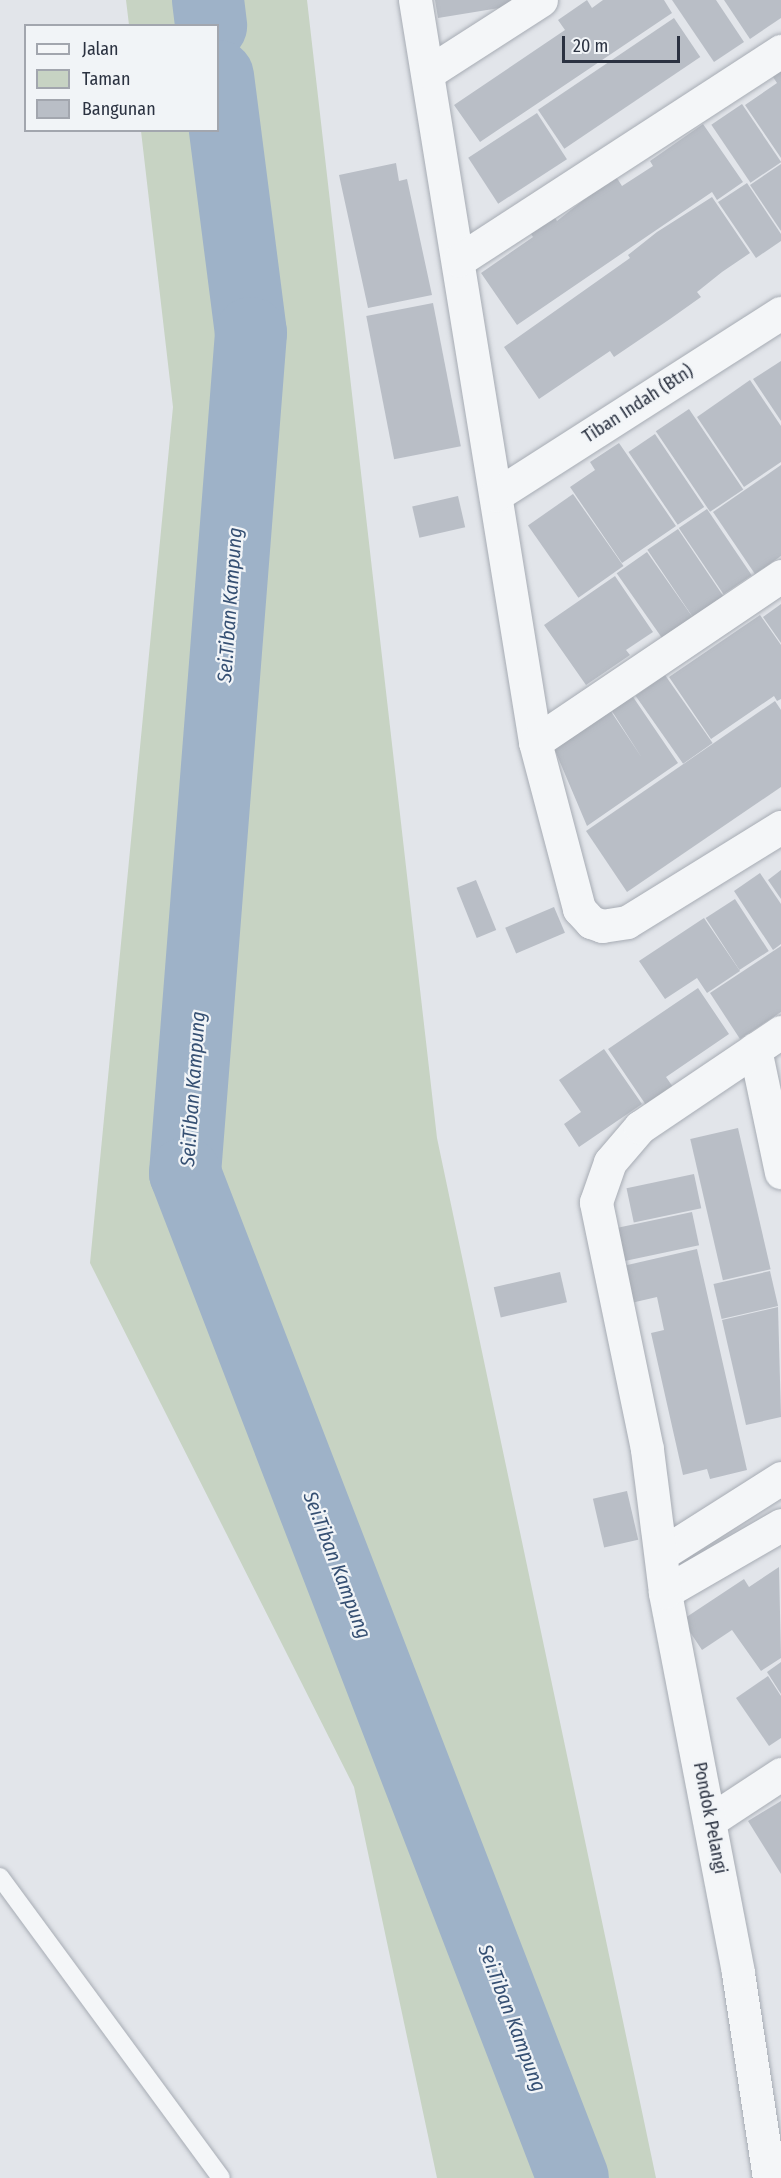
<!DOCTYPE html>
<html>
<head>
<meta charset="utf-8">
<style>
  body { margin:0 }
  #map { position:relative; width:781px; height:2178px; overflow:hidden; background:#e2e5ea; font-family:"Fira Sans Condensed",sans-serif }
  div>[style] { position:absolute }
  .green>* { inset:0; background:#c7d3c3 }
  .river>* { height:72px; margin:-36px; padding:0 36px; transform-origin:36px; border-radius:36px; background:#9eb2c8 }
  .building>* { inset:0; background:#b9bec6; transform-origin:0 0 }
  .roads { filter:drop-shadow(0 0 2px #a7acb4) drop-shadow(0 0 2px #a7acb4) }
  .lane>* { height:18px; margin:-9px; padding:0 9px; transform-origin:9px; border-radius:9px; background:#f4f6f8 }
  .street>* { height:33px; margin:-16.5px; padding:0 16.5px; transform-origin:16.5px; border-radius:16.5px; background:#f4f6f8 }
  span { translate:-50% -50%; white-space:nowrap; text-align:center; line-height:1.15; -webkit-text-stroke:4.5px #f1f4f7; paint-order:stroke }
  .street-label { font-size:18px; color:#2b3241 }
  .water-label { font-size:20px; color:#365073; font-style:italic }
  .legend { position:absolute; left:24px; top:24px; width:195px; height:108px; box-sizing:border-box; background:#f1f4f7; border:2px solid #a2a6ae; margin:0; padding:8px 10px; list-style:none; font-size:18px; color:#2b3241 }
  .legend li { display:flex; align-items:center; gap:12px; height:30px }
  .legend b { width:30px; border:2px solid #a2a6ae }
  .scale { position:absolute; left:562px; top:36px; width:118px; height:27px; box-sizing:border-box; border:3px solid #2b3241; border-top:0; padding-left:8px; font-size:18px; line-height:21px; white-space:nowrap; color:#2b3241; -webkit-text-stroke:4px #f1f4f7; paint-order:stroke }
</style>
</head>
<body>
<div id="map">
  <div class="green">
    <div style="clip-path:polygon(126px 0,307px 0,437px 1138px,656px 2178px,437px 2178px,354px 1787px,90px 1263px,173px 407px,141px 131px,218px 130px,218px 26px,129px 25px)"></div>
  </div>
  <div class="river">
    <div style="left:208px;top:0;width:26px;rotate:83deg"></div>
    <div style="left:218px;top:76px;width:259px;rotate:82.7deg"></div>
    <div style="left:251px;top:333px;width:843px;rotate:94.49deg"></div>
    <div style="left:185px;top:1173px;width:1077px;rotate:68.89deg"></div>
  </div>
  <div class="building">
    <div style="clip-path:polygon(435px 0,518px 0,518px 5px,438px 18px)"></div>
    <div style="clip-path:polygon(587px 0,592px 8px,603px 0,664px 0,672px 13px,480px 142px,454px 105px,565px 30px,558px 20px)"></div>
    <div style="clip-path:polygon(672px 0,716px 0,744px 42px,714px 62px)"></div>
    <div style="clip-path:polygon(724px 0,781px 0,781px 18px,750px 39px)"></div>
    <div style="left:674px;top:18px;width:47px;height:164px;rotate:56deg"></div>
    <div style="clip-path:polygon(781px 67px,781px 158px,745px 105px,777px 83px,771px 74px)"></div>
    <div style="left:742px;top:104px;width:70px;height:37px;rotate:56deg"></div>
    <div style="left:537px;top:113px;width:55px;height:82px;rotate:57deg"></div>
    <div style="clip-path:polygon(703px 124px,743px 182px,717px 200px,712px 192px,517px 325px,481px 273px,533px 237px,528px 229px,552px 213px,557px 221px,615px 175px,622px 186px,653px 166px,650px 161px)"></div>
    <div style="clip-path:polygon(396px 163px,399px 181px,407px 179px,432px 295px,368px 308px,339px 175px)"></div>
    <div style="clip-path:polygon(781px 164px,781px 231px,750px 185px)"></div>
    <div style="clip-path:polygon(747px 183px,781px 234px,781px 241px,756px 258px,718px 202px)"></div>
    <div style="clip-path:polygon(712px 197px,750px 253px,722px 272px,697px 292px,701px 297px,670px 319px,614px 357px,610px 351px,539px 399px,504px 347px,630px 258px,628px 255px,657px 232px)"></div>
    <div style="left:433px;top:303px;width:146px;height:68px;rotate:79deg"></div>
    <div style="clip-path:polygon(781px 361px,781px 421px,753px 379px)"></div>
    <div style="clip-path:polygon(750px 380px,781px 426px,781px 462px,744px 487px,697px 417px)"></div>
    <div style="left:689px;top:409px;width:97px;height:40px;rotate:56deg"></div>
    <div style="left:655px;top:434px;width:88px;height:32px;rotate:56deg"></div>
    <div style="clip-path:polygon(619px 443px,676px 526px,622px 563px,570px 487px,595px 470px,590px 462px)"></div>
    <div style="clip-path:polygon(781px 465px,781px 556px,755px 574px,713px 512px)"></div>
    <div style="left:573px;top:494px;width:88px;height:55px;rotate:55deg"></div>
    <div style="left:458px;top:496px;width:32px;height:47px;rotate:77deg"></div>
    <div style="left:707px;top:509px;width:80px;height:34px;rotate:56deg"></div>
    <div style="left:678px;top:529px;width:86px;height:37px;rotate:56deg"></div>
    <div style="left:647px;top:552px;width:80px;height:37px;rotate:55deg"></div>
    <div style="clip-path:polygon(615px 576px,653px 632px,626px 650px,630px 655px,586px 685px,544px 625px)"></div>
    <div style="clip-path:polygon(781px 604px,781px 643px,763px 617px)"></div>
    <div style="clip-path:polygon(760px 615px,781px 645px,781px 699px,777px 701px,774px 696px,711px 739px,669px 677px)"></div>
    <div style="left:665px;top:675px;width:83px;height:36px;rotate:55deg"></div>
    <div style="clip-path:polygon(629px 691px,678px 763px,587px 826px,551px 741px,606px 704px,642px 758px,608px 705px)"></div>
    <div style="clip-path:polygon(775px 701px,781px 710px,781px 787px,627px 892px,586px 831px)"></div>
    <div style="clip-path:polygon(781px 870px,781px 899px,768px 880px)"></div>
    <div style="clip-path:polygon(760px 873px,781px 904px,781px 944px,773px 950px,734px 891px)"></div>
    <div style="left:476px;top:880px;width:54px;height:21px;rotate:68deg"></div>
    <div style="left:735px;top:899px;width:62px;height:35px;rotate:57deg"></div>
    <div style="left:554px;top:907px;width:28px;height:53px;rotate:67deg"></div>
    <div style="clip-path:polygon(704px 918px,740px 971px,707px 993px,697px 978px,665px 999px,639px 961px)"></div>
    <div style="clip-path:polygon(781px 946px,781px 1012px,740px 1039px,710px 993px)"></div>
    <div style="clip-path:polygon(698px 988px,729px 1034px,666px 1077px,673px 1087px,646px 1105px,608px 1049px)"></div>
    <div style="clip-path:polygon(604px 1049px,642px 1104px,579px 1147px,564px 1124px,581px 1112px,559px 1080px)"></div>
    <div style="left:738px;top:1128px;width:145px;height:49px;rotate:77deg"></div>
    <div style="left:694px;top:1174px;width:35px;height:69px;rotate:78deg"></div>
    <div style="left:692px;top:1212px;width:34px;height:82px;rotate:78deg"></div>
    <div style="clip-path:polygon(697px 1249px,747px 1470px,710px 1479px,707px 1469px,683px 1475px,651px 1333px,664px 1330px,657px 1297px,631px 1303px,623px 1266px)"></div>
    <div style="left:770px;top:1271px;width:36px;height:58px;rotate:77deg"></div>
    <div style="left:560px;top:1272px;width:31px;height:68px;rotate:77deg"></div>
    <div style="clip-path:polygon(778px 1307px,781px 1417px,746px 1425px,722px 1320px)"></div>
    <div style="left:627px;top:1491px;width:50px;height:35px;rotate:77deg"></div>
    <div style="clip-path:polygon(779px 1567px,781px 1658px,761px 1671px,732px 1630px,702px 1650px,682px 1620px,744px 1579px,749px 1587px)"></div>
    <div style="clip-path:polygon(781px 1662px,781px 1694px,767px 1672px)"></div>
    <div style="clip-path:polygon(768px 1676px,781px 1696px,781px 1738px,769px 1746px,736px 1698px)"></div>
    <div style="clip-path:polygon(781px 1801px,781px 1874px,748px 1821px)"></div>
  </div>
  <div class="roads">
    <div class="lane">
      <div style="left:0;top:1877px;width:373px;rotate:53.7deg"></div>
    </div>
    <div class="street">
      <div style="left:415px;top:0;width:752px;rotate:80.81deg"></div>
      <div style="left:535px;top:742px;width:173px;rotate:75.2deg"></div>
      <div style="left:579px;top:909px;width:18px;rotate:47deg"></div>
      <div style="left:591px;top:922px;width:12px;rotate:20deg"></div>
      <div style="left:602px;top:926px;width:25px;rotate:-9deg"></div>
      <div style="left:627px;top:922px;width:181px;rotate:-31.7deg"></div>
      <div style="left:429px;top:72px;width:133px;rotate:-32.7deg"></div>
      <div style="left:459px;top:260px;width:384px;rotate:-33deg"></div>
      <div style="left:496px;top:495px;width:338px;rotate:-32.6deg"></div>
      <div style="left:535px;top:742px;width:297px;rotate:-34deg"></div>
      <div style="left:755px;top:1049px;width:126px;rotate:78.1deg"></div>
      <div style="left:663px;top:1553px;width:140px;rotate:-32.4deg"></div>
      <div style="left:665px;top:1592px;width:134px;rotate:-30deg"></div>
      <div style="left:711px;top:1820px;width:84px;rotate:-33.3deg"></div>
      <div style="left:769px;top:2178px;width:208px;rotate:-98.6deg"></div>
      <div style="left:738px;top:1972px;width:387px;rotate:-100.9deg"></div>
      <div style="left:665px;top:1592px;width:144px;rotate:-97.2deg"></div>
      <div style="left:647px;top:1449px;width:252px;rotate:-101.7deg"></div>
      <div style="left:596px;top:1202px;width:42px;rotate:-70.7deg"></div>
      <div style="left:610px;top:1162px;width:46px;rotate:-49.4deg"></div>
      <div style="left:640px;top:1127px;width:170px;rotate:-34deg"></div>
    </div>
  </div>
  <div class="street-label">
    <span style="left:638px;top:404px;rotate:-33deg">Tiban Indah (Btn)</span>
    <span style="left:710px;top:1818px;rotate:79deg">Pondok Pelangi</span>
  </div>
  <div class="water-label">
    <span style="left:230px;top:605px;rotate:-86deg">Sei.Tiban Kampung</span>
    <span style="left:193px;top:1089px;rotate:-86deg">Sei.Tiban Kampung</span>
    <span style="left:337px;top:1565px;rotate:69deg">Sei.Tiban Kampung</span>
    <span style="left:512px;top:2018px;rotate:69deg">Sei.Tiban Kampung</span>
  </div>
  <ul class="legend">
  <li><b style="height:8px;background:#f4f6f8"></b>Jalan</li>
  <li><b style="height:16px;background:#c7d3c3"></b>Taman</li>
  <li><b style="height:16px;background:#b9bec6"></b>Bangunan</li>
  </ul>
  <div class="scale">20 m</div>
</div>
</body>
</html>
